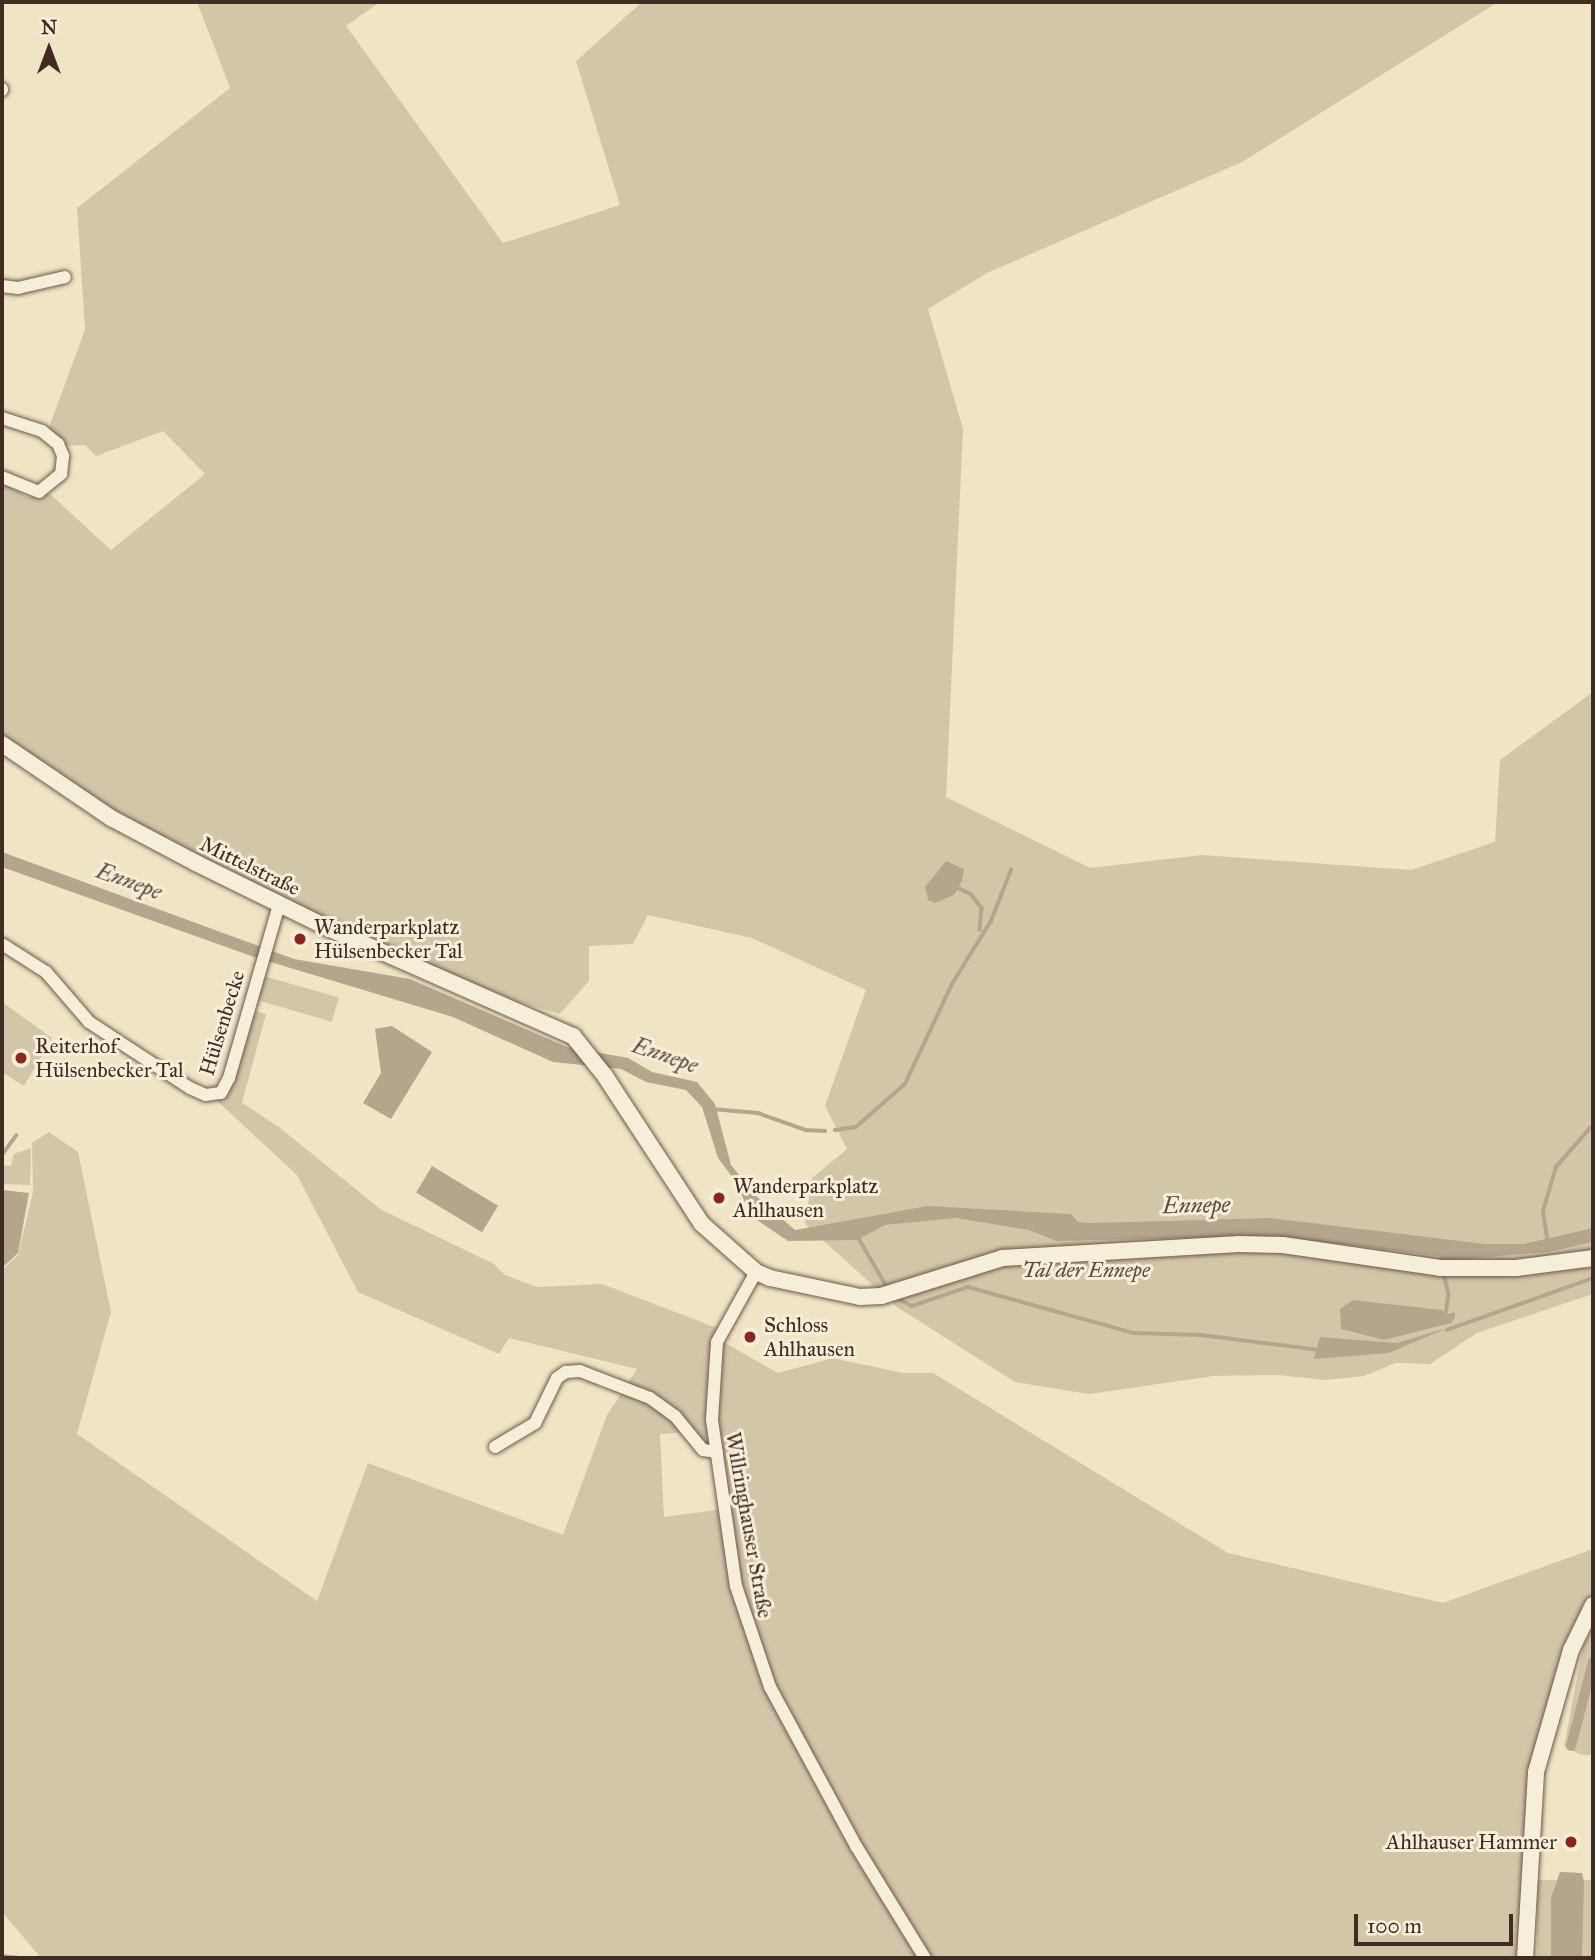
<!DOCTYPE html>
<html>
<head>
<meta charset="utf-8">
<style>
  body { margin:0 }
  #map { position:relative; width:1595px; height:1960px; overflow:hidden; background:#efe5c5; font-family:"IM FELL Great Primer",serif }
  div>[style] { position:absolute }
  .green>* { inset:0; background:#d2c6a9; transform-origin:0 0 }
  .water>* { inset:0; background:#b4a68d; transform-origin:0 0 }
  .stream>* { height:3.5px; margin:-1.75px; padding:0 1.75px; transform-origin:1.75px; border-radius:1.75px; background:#b4a68d }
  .canal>* { height:10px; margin:-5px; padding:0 5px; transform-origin:5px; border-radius:5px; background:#b4a68d }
  .roads { filter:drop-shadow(0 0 2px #6d5a4a) drop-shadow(0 0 2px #6d5a4a) }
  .minor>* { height:12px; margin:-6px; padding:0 6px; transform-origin:6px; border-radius:6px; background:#f5eed9 }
  .tertiary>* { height:16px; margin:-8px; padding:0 8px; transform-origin:8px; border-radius:8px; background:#f5eed9 }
  .dots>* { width:19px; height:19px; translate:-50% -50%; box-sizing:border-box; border:4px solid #f5eed9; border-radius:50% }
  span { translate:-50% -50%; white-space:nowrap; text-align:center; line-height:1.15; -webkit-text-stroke:6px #f5eed9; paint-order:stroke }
  .street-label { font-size:21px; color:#422c21 }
  .poi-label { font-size:21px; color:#422c21 }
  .left { translate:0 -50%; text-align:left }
  .right { translate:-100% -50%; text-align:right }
  .park-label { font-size:21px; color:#5f4b3c; font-style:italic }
  .water-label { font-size:23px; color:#5e4a3c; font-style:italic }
  .frame { position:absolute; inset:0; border:4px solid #422c21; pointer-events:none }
  .north { position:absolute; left:14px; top:14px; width:70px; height:70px; -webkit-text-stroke:5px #f5eed9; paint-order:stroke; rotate:0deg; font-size:19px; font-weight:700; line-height:28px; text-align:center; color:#422c21 }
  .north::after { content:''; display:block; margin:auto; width:24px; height:32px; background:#422c21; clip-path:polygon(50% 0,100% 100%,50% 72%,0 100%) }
  .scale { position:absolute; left:1354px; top:1914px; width:159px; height:32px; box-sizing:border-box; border:4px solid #422c21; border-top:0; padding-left:9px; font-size:21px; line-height:24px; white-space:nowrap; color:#422c21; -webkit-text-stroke:5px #f5eed9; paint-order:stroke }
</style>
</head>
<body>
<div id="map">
  <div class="green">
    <div style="clip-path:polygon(197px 2px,380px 2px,346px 26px,503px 243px,620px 205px,576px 61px,642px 2px,1498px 2px,1242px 162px,987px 273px,928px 309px,963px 429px,946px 797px,1090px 868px,1202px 855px,1411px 870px,1495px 842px,1500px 760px,1593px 692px,1593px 1294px,1477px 1333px,1430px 1364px,1396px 1363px,1364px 1376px,1325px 1380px,1278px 1375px,1214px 1376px,1089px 1394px,1015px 1382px,897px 1307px,805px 1224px,812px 1178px,847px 1149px,825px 1106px,866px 990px,752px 938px,648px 915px,633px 944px,589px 946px,589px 981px,560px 1014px,518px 1002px,357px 934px,242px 878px,112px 812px,2px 737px,2px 483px,27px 497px,50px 494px,111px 550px,205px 474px,163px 431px,96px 456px,85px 445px,66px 446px,48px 430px,85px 330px,77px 208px,230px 88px)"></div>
    <div style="left:260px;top:975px;width:82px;height:25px;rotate:16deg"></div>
    <div style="clip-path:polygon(2px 1002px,52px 1038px,24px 1086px,2px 1072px)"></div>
    <div style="clip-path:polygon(evenodd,251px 1010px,266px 1014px,242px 1103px,279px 1127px,380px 1209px,494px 1264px,505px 1275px,537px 1287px,602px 1284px,717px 1328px,723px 1342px,778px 1373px,833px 1358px,903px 1373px,933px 1373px,1228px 1553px,1443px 1603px,1593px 1549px,1593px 1597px,1577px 1618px,1552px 1700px,1520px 1958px,41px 1958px,2px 1912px,2px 1270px,18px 1255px,33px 1192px,32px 1143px,49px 1132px,78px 1152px,111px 1312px,77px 1434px,317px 1601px,368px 1463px,563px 1535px,607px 1415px,637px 1369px,509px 1338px,499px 1354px,358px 1292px,297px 1175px,215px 1099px,229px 1094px,251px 1010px,685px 1432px,715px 1458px,724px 1509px,664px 1517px,660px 1434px,685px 1432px)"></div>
    <div style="clip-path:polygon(31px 1148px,30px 1185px,2px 1184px,2px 1165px,11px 1166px,14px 1154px)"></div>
    <div style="clip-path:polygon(1593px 1626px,1593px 1755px,1582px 1755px,1564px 1747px,1583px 1646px)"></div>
    <div style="left:1593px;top:1880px;width:78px;height:56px;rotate:90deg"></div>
  </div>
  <div class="water">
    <div style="clip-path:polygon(2px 852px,294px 959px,410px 979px,567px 1047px,628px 1058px,652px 1072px,697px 1082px,715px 1104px,731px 1165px,756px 1196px,795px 1230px,928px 1206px,1071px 1214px,1078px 1222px,1091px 1223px,1269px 1218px,1485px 1244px,1524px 1244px,1593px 1228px,1593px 1242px,1548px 1252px,1440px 1261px,1439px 1256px,1274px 1236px,1056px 1241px,1029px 1230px,956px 1218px,885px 1225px,857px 1240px,788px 1241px,751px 1216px,736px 1182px,718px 1158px,702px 1107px,686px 1090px,646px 1082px,621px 1069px,553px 1062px,453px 1017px,254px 957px,2px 867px)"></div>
    <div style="clip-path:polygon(946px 861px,964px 869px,962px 881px,954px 895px,935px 903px,928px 900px,925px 887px)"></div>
    <div style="clip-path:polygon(392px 1026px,432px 1052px,391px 1119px,363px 1103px,381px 1073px,375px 1029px)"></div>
    <div style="left:432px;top:1166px;width:77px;height:31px;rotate:31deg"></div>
    <div style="clip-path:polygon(2px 1190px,29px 1193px,18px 1253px,2px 1268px)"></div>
    <div style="clip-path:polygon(1353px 1300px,1442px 1310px,1446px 1315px,1455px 1312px,1455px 1317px,1451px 1323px,1384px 1340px,1341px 1329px,1340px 1309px)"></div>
    <div style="clip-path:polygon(1447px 1328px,1389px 1353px,1314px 1359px,1320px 1337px,1397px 1343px)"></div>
    <div style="clip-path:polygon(1560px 1872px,1582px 1873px,1584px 1882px,1582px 1958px,1551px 1958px,1551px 1898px)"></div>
  </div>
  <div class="stream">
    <div style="left:956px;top:887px;width:17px;rotate:25deg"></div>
    <div style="left:971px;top:894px;width:18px;rotate:52deg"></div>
    <div style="left:982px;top:908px;width:22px;rotate:95deg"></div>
    <div style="left:712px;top:1109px;width:46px;rotate:5deg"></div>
    <div style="left:758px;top:1113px;width:51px;rotate:19.5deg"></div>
    <div style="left:806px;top:1130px;width:19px;rotate:3deg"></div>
    <div style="left:835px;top:1130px;width:21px;rotate:-8deg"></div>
    <div style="left:856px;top:1127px;width:65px;rotate:-41.3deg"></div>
    <div style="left:905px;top:1084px;width:110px;rotate:-64.8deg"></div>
    <div style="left:952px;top:984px;width:74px;rotate:-58.2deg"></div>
    <div style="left:991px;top:921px;width:55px;rotate:-68.6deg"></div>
    <div style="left:2px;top:1155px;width:24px;rotate:-54deg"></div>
    <div style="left:858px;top:1237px;width:61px;rotate:59.7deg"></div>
    <div style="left:1548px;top:1244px;width:33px;rotate:-99deg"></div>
    <div style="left:1543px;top:1211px;width:46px;rotate:-73.5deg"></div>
    <div style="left:1556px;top:1167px;width:53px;rotate:-48.8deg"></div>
    <div style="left:1444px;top:1273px;width:22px;rotate:77deg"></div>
    <div style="left:1449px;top:1294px;width:21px;rotate:98deg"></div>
    <div style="left:897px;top:1298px;width:17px;rotate:28deg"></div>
    <div style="left:912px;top:1306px;width:59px;rotate:-18.7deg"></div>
    <div style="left:968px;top:1287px;width:172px;rotate:15.5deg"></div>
    <div style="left:1134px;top:1333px;width:67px;rotate:1.7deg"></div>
    <div style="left:1201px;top:1335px;width:119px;rotate:7.2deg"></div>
    <div style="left:1447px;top:1330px;width:155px;rotate:-19.6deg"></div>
    <div style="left:2px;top:1926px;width:17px;rotate:90deg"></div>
    <div style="left:2px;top:1956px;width:19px;rotate:6deg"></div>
  </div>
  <div class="canal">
    <div style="left:1571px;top:1746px;width:87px;rotate:-75.3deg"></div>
  </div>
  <div class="roads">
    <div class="minor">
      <div style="left:2px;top:90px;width:1px;rotate:-90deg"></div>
      <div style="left:2px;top:286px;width:16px;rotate:7deg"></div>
      <div style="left:18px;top:288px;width:48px;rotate:-13.2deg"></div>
      <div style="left:2px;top:418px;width:42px;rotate:18deg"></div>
      <div style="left:42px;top:431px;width:21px;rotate:39deg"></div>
      <div style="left:58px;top:444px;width:13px;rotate:67deg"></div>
      <div style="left:63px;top:456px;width:18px;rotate:96deg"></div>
      <div style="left:61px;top:474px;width:28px;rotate:141deg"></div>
      <div style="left:39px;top:492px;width:40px;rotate:-158deg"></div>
      <div style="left:2px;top:944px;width:52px;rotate:32.5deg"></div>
      <div style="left:46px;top:972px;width:66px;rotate:49.3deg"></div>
      <div style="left:89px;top:1022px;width:121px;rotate:33.2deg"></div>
      <div style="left:190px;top:1088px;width:17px;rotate:24deg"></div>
      <div style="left:206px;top:1095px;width:15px;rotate:-8deg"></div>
      <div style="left:221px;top:1093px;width:17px;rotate:-62deg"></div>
      <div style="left:229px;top:1078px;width:180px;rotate:-73.9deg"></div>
      <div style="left:756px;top:1272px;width:80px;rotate:119.1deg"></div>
      <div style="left:717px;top:1342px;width:78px;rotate:93.7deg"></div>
      <div style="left:712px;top:1420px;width:168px;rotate:81.8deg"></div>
      <div style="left:736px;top:1586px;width:107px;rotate:71.4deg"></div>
      <div style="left:770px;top:1687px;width:181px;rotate:61.6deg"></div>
      <div style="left:856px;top:1846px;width:132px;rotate:58.4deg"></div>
      <div style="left:495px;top:1447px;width:47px;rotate:-31deg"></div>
      <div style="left:535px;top:1423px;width:50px;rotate:-63.9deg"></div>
      <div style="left:557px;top:1378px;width:11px;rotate:-34deg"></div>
      <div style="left:566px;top:1372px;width:14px;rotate:-4deg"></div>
      <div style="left:580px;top:1371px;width:75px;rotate:21.1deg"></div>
      <div style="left:650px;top:1398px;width:31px;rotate:36deg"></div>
      <div style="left:675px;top:1416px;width:44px;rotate:50.5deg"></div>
      <div style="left:703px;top:1450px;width:14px;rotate:8deg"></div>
    </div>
    <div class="tertiary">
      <div style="left:2px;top:744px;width:132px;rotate:34.2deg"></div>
      <div style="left:111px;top:818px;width:96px;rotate:27.9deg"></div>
      <div style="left:196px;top:863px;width:149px;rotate:26.2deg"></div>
      <div style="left:330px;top:929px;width:266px;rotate:23.8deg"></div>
      <div style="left:573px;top:1036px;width:51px;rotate:51.3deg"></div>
      <div style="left:605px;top:1076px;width:177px;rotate:56.8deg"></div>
      <div style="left:702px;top:1224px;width:72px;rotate:41.6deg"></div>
      <div style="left:756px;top:1272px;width:15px;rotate:23deg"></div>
      <div style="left:770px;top:1278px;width:92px;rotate:11.9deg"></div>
      <div style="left:860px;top:1297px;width:21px;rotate:-3deg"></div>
      <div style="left:881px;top:1296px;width:127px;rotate:-17.4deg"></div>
      <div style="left:1002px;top:1258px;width:237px;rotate:-3.4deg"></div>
      <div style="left:1239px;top:1244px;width:44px;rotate:1.3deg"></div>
      <div style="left:1283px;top:1245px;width:159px;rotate:8.3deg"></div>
      <div style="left:1440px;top:1268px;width:76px"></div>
      <div style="left:1516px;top:1268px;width:78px;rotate:-7.4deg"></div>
      <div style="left:1525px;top:1958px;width:186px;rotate:-86.6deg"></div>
      <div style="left:1536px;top:1772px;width:127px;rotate:-74deg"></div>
      <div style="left:1571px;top:1650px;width:50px;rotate:-63.9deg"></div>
    </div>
  </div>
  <div class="dots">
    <div style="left:300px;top:939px;background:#8f2418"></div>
    <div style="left:21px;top:1058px;background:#8f2418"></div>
    <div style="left:719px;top:1198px;background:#8f2418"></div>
    <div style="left:750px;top:1337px;background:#8f2418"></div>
    <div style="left:1571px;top:1842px;background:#8f2418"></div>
  </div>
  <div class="street-label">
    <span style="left:250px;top:866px;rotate:26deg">Mittelstraße</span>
    <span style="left:222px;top:1023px;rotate:-73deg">Hülsenbecke</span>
    <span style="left:749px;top:1525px;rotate:80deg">Willringhauser Straße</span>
  </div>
  <div class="poi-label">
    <span class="left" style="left:314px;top:939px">Wanderparkplatz<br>Hülsenbecker Tal</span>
    <span class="left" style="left:35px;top:1058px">Reiterhof<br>Hülsenbecker Tal</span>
    <span class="left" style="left:733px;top:1198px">Wanderparkplatz<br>Ahlhausen</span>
    <span class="left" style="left:764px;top:1337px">Schloss<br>Ahlhausen</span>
    <span class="right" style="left:1557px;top:1842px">Ahlhauser Hammer</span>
  </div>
  <div class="park-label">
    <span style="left:1086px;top:1270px">Tal der Ennepe</span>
  </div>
  <div class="water-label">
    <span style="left:129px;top:881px;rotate:20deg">Ennepe</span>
    <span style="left:665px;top:1055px;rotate:19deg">Ennepe</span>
    <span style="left:1196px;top:1205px;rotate:-1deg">Ennepe</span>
  </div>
  <div class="frame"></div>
  <div class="north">N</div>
  <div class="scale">100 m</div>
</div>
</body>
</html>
